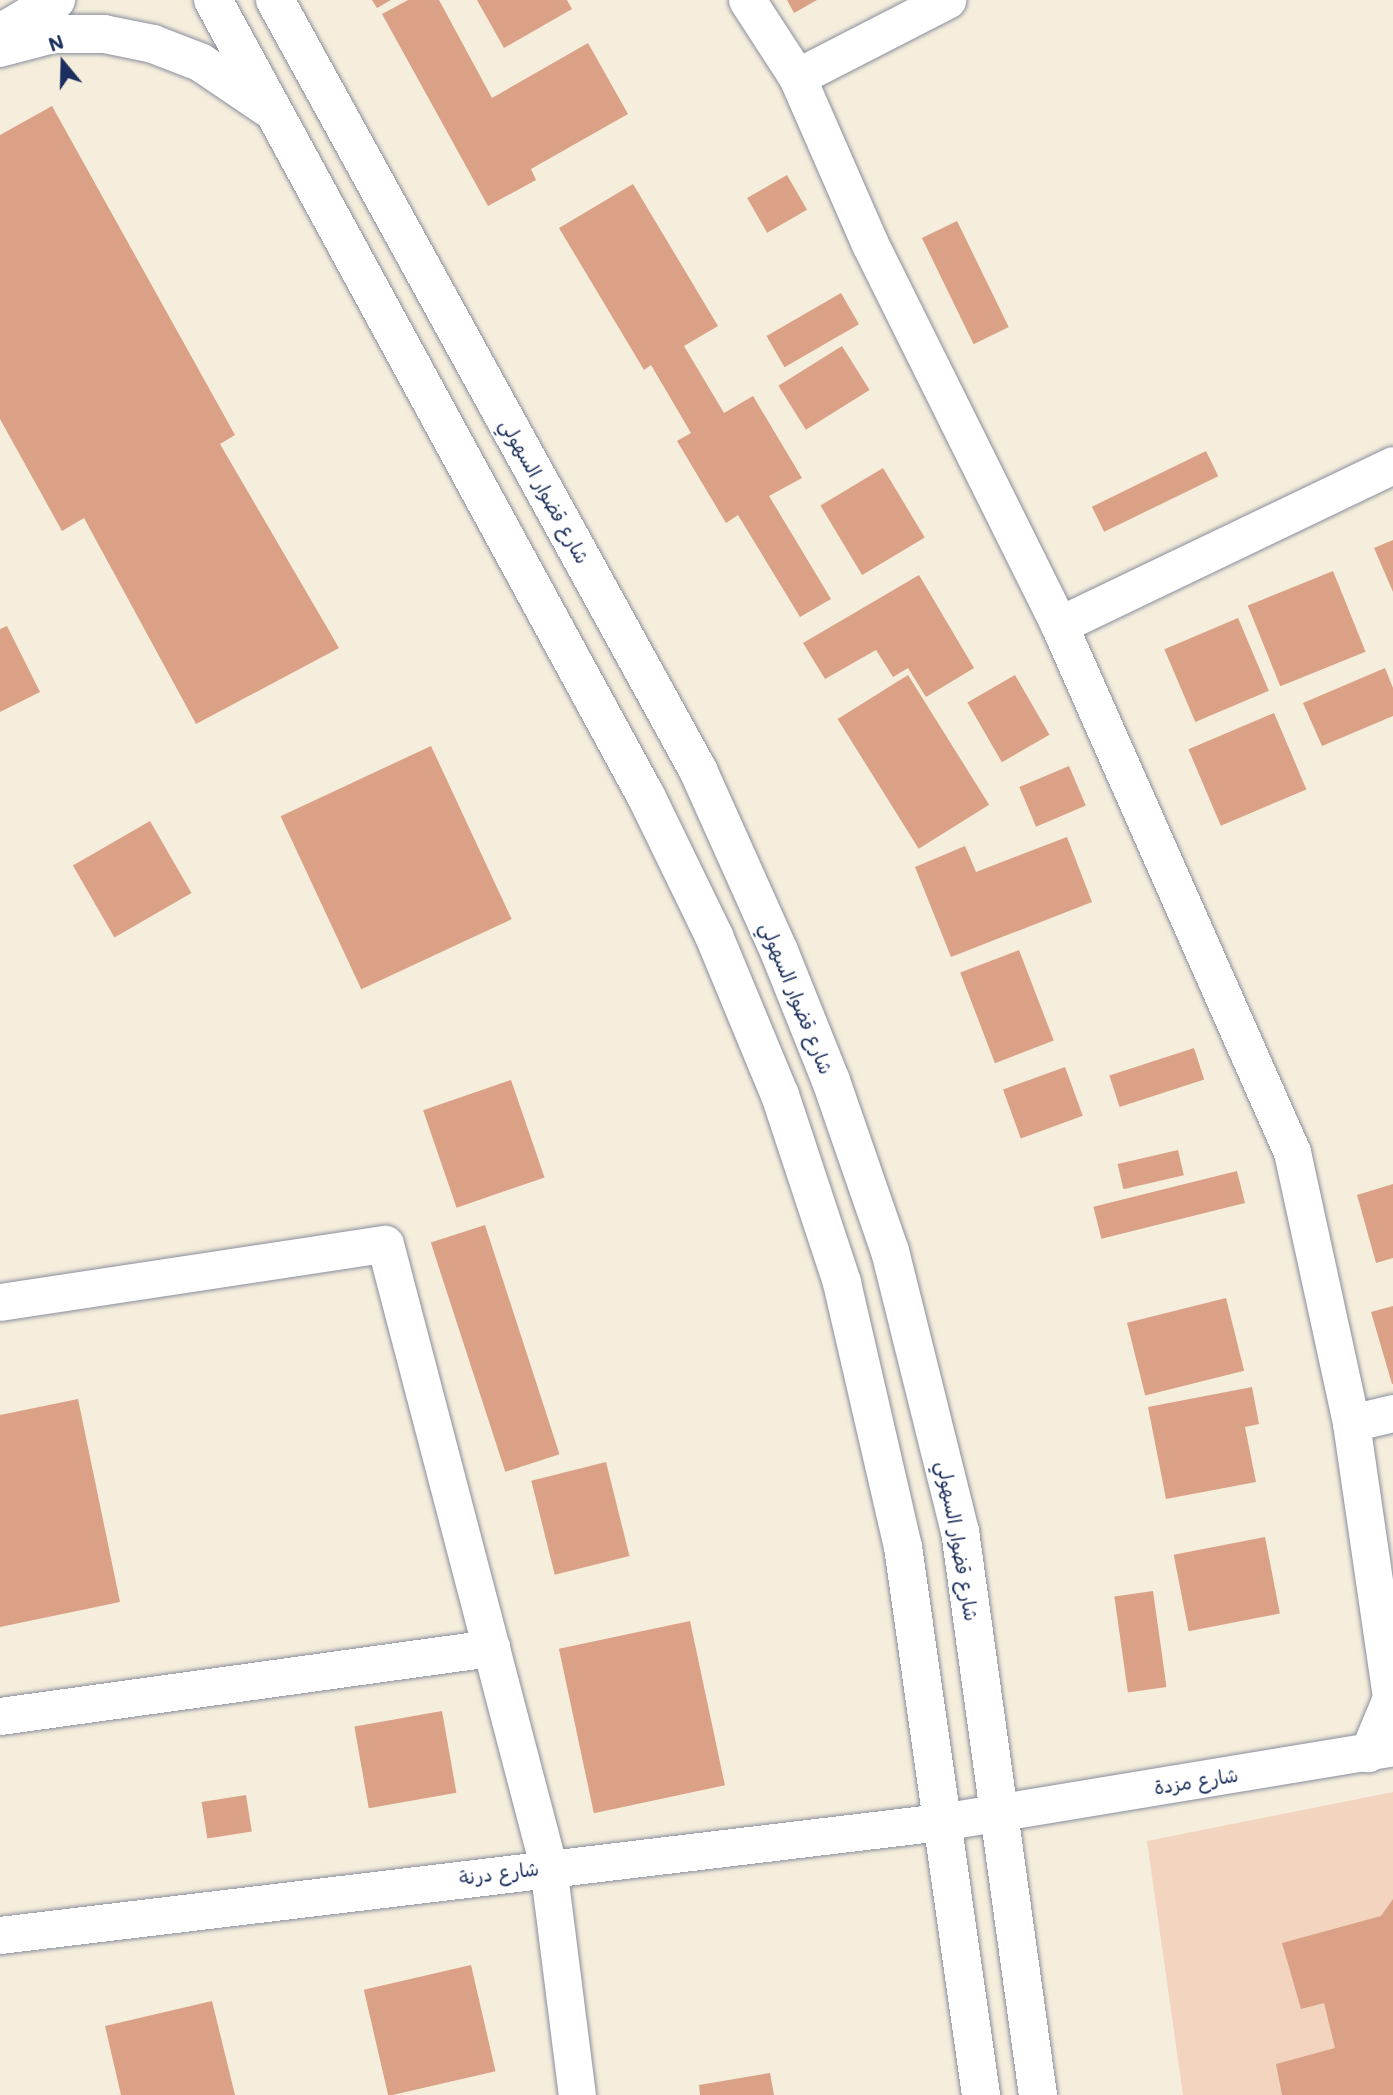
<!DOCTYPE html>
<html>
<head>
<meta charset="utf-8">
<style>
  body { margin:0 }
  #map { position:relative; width:1393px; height:2095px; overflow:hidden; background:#f6eedc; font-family:Mali,"Playpen Sans Arabic",sans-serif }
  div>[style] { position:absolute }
  .built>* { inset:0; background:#f3d4bf }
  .building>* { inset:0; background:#daa186; transform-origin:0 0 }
  .roads { filter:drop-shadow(0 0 2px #888e9d) drop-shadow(0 0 2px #888e9d) }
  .minor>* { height:37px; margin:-18.5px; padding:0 18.5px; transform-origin:18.5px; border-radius:18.5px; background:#fff }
  .primary>* { height:38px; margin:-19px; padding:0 19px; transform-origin:19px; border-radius:19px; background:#fff }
  .trunk>* { height:38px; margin:-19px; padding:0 19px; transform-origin:19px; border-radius:19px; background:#fff }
  span { translate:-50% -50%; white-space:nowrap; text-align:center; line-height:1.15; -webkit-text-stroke:5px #fff; paint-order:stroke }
  .street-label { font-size:19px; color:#1b2f5e }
  .north { position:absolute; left:28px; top:28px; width:70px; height:70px; -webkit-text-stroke:5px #fff; paint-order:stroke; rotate:341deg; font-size:19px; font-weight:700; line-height:28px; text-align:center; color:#1b2f5e }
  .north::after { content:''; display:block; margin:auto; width:24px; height:32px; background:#1b2f5e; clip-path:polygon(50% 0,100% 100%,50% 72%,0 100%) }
</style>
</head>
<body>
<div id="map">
  <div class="built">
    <div style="clip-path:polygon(1393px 1792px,1393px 2095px,1183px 2095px,1147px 1841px)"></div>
  </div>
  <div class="building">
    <div style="clip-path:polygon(372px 0,391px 0,377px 8px)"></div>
    <div style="clip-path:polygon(408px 0,439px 0,492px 98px,588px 43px,628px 114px,531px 169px,536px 180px,488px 206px,382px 14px)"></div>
    <div style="clip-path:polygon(477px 0,567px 0,572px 9px,504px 48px)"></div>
    <div style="clip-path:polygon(787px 0,817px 0,794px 13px)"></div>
    <div style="clip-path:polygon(52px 106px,235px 435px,220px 444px,339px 648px,196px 724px,84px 518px,62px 531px,0 419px,0 135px)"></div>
    <div style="left:787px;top:175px;width:40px;height:46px;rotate:60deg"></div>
    <div style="clip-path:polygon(633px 184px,718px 326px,684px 346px,724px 413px,753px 396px,802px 478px,769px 496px,831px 599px,800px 617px,738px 515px,726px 523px,677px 441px,691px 433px,651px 365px,644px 370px,559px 228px)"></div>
    <div style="left:957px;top:221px;width:118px;height:39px;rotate:64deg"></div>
    <div style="left:841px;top:293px;width:36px;height:86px;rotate:60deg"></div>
    <div style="left:842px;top:346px;width:52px;height:75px;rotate:58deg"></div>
    <div style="left:1206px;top:451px;width:28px;height:127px;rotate:64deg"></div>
    <div style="left:883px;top:468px;width:81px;height:73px;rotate:59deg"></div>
    <div style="clip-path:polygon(1393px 540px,1393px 592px,1374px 548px)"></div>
    <div style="left:1333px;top:571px;width:87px;height:92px;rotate:68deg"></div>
    <div style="clip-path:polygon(919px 575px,974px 668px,926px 697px,908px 668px,893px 677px,876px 650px,825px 679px,803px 643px)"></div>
    <div style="left:1238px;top:618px;width:79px;height:80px;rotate:67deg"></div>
    <div style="clip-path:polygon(7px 626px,40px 692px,0 712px,0 629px)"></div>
    <div style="clip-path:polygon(1385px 668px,1393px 688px,1393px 716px,1322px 746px,1303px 703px)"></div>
    <div style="left:908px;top:675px;width:153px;height:83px;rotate:58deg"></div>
    <div style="left:1015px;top:675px;width:69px;height:55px;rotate:60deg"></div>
    <div style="left:1274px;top:713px;width:83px;height:93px;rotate:67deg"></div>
    <div style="left:431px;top:746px;width:191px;height:166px;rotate:65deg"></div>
    <div style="left:1069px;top:766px;width:43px;height:54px;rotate:67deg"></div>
    <div style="left:150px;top:821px;width:83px;height:89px;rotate:60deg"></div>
    <div style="clip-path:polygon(1067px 837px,1092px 902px,951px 957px,915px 867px,965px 846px,976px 872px)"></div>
    <div style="left:1019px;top:950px;width:97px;height:63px;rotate:69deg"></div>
    <div style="left:1194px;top:1048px;width:33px;height:89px;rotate:72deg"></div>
    <div style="left:1065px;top:1067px;width:52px;height:66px;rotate:70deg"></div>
    <div style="left:511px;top:1080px;width:103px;height:93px;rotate:71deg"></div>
    <div style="left:1178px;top:1150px;width:26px;height:62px;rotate:77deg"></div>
    <div style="left:1237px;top:1171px;width:33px;height:148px;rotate:76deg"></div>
    <div style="clip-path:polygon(1393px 1184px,1393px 1258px,1376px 1263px,1357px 1195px)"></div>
    <div style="left:485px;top:1225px;width:241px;height:57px;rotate:72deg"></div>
    <div style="left:1226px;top:1298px;width:75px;height:102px;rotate:76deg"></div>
    <div style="clip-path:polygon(1393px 1306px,1393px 1384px,1392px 1384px,1371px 1312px)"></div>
    <div style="clip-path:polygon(1252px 1387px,1259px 1424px,1245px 1427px,1256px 1482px,1166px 1499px,1148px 1407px)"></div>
    <div style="clip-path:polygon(78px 1399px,120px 1602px,0 1627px,0 1415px)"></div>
    <div style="left:606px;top:1462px;width:97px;height:77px;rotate:76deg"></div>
    <div style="left:1265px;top:1537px;width:78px;height:93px;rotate:79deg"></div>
    <div style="left:1153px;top:1591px;width:97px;height:39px;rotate:82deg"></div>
    <div style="left:690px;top:1621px;width:168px;height:134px;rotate:78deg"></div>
    <div style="left:442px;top:1711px;width:83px;height:89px;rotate:80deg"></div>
    <div style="left:246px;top:1795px;width:37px;height:45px;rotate:81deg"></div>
    <div style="clip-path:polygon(1393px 1899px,1393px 2095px,1282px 2095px,1276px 2064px,1335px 2048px,1324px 2003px,1301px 2009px,1282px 1943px,1381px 1916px)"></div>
    <div style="left:471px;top:1965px;width:109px;height:110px;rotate:77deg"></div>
    <div style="clip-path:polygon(212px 2001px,235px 2095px,121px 2095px,105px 2026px)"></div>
    <div style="clip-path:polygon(770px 2073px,774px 2095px,700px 2095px,699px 2085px)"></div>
  </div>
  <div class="roads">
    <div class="minor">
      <div style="left:747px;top:0;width:92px;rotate:57deg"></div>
      <div style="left:797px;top:77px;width:182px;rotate:66.4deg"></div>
      <div style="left:870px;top:244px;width:425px;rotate:63.6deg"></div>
      <div style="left:1059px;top:625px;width:576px;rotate:66.15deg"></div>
      <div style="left:1292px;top:1152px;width:277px;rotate:77.7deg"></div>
      <div style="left:1351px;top:1423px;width:278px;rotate:81.7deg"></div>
      <div style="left:1391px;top:1698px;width:60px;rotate:112.7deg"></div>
      <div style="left:797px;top:77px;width:169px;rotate:-27.2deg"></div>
      <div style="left:1059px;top:625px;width:370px;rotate:-25.6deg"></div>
      <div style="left:0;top:1302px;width:389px;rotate:-8.6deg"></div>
      <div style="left:385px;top:1244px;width:418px;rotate:75.3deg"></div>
      <div style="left:1351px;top:1423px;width:43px;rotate:-13.4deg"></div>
      <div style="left:0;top:1716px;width:496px;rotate:-7.9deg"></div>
      <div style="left:491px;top:1648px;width:225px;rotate:75.3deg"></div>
      <div style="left:548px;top:1866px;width:231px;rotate:82.8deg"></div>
      <div style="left:0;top:1935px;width:948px;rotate:-6.85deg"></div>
      <div style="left:941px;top:1822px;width:455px;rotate:-9.4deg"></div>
    </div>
    <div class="primary">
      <div style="left:0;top:33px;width:65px;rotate:-30.5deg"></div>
    </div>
    <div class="trunk">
      <div style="left:213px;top:0;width:906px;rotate:61.46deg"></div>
      <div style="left:646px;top:796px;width:156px;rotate:64.1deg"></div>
      <div style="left:714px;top:936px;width:172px;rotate:67.5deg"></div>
      <div style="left:780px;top:1095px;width:198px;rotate:71.7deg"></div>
      <div style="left:842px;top:1283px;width:271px;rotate:77deg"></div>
      <div style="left:903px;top:1547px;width:554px;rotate:81.9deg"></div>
      <div style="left:275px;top:0;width:879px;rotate:61.22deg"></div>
      <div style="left:698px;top:770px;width:198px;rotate:65.9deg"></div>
      <div style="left:779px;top:951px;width:140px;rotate:68.2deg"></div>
      <div style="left:831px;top:1081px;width:180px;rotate:70.9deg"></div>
      <div style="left:890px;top:1251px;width:289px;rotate:76deg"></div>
      <div style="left:960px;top:1531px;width:569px;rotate:82.13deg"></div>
      <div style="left:0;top:48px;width:55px;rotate:-14.8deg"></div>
      <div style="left:53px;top:34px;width:51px"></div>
      <div style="left:104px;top:34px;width:50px;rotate:11.5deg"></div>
      <div style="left:153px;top:44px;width:50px;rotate:21deg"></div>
      <div style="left:200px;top:62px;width:82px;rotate:34.1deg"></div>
    </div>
  </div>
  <div class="street-label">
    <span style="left:545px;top:491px;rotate:61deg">شارع قضوار السهولي</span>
    <span style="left:797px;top:998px;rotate:68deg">شارع قضوار السهولي</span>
    <span style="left:958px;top:1541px;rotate:80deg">شارع قضوار السهولي</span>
    <span style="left:1196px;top:1781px;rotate:-9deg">شارع مزدة</span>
    <span style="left:499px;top:1873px;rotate:-7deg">شارع درنة</span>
  </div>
  <div class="north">N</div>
</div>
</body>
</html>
